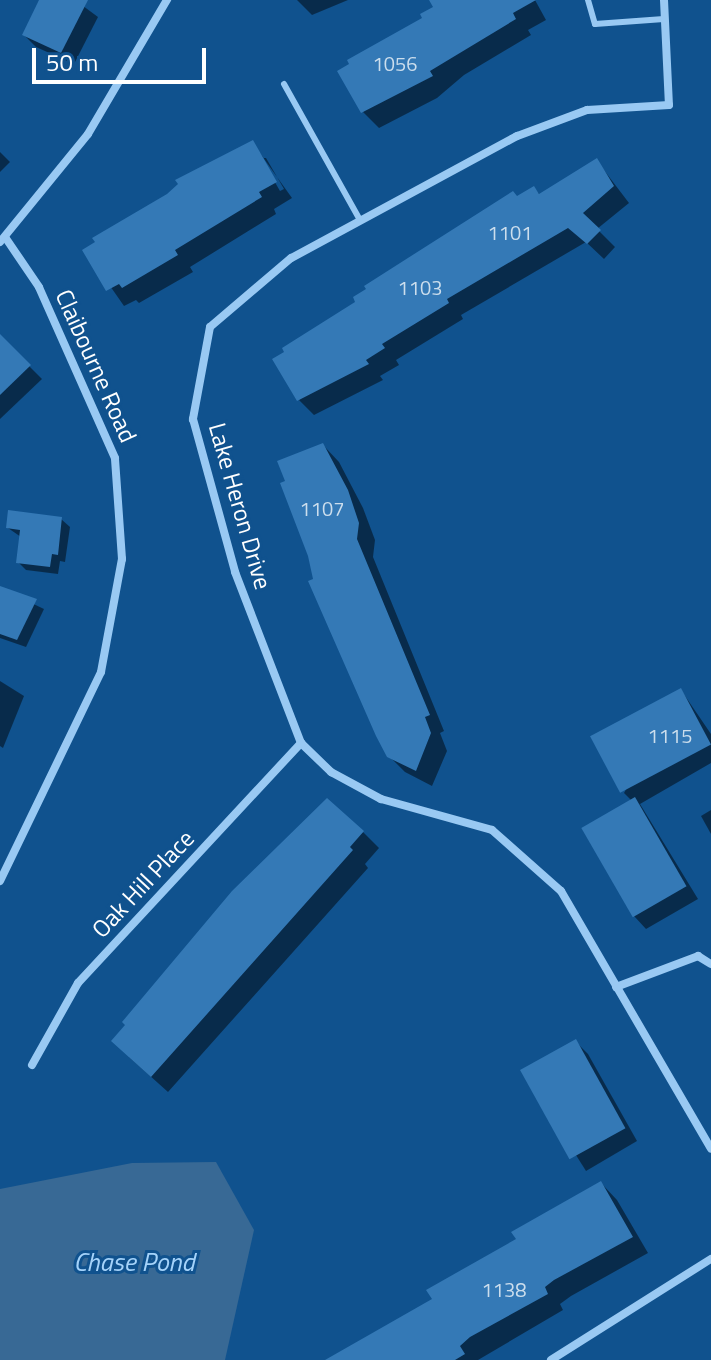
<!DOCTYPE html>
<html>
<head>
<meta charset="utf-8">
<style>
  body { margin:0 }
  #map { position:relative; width:711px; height:1360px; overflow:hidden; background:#10528e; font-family:"Titillium Web",sans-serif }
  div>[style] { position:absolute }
  .water>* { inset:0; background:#386995 }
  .shadow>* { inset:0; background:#0007 }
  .building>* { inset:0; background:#3479b6; transform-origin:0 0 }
  .lane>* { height:6px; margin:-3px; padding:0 3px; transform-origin:3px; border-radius:3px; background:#99c9f3 }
  .street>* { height:8px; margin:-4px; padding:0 4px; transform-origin:4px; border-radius:4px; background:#99c9f3 }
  span { translate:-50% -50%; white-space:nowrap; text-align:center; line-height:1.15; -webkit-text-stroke:6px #10528e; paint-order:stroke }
  .number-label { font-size:20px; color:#ccdeed }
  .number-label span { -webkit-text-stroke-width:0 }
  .street-label { font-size:24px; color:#fff }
  .water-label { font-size:26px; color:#a5d3fa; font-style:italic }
  .scale { position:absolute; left:32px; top:48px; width:174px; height:36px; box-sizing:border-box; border:4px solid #fff; border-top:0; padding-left:10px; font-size:24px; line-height:28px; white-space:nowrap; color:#fff; -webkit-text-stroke:6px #10528e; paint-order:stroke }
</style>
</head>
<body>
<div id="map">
  <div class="water">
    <div style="clip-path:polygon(216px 1162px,254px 1230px,225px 1360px,0 1360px,0 1189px,132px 1163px)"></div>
  </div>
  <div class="shadow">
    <div style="clip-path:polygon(41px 0,75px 0,98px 17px,74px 64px,36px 47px,24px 35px)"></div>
    <div style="clip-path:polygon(297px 0,348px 0,312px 15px)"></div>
    <div style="clip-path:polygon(435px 0,535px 0,546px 20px,528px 30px,531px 35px,464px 75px,437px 98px,379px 128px,363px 112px,435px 8px)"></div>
    <div style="clip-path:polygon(evenodd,252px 142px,292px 198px,274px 209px,276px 214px,190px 267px,193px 272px,139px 303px,136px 300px,124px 306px,85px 250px,252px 142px,261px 158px,266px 158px,284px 189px,280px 191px,261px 158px)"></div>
    <div style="clip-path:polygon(0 152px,10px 162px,0 172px)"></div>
    <div style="clip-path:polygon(597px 161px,629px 203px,597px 229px,615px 247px,604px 259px,586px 242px,461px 315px,463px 319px,396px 360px,399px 365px,380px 376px,383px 380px,314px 415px,299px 400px,518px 198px,534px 188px,540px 195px)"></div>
    <div style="clip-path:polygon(7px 344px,42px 379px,0 419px,0 351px)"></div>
    <div style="clip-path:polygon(323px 445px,339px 462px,363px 508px,375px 540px,373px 557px,444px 731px,440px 733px,447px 751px,432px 786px,405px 772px,388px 755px)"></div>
    <div style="clip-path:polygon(61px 519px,70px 527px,65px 562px,60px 561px,58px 574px,26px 570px,18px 562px,21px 537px,8px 528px)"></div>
    <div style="clip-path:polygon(0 588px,44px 609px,26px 647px,0 638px)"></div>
    <div style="clip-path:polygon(0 681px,24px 696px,3px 748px,0 746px)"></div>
    <div style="clip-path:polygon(681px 690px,711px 734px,711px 763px,640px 804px,698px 899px,646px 929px,634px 916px,632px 801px,624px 793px)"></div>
    <div style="clip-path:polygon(711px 810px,711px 834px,701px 816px)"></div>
    <div style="clip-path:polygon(363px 832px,379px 848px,365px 864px,368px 868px,168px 1092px,129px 1057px)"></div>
    <div style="clip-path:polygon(575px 1041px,588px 1054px,637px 1141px,586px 1171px,523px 1071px)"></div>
    <div style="clip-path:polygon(601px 1183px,617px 1200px,648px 1253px,571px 1296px,560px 1304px,563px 1310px,478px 1360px,352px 1360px)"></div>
  </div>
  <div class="building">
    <div style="clip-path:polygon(39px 0,88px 0,61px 53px,22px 35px)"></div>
    <div style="clip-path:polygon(429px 0,536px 0,513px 13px,516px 19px,430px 71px,433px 76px,361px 113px,337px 71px,349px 64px,347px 60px,422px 18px,420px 14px,433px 7px)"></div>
    <div style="clip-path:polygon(253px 140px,277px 182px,259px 192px,262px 197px,175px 250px,178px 255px,122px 288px,119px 284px,106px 291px,82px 250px,95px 242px,92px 238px,167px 194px,178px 184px,175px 180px)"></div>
    <div style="clip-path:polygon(597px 158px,614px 186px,583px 213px,601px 230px,587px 244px,568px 228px,447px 299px,449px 303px,382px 344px,385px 348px,366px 360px,369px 364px,297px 401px,272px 359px,284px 352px,282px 348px,355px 302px,353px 297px,366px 289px,364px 286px,513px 191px,517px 196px,534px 186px,539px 194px)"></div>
    <div style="clip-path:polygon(0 334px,31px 365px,0 395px)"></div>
    <div style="clip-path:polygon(323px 443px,348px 490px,359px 523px,357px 539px,430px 715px,425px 717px,431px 733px,416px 771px,387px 757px,376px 736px,308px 581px,313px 579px,308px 556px,280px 483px,285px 481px,277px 461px)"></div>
    <div style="clip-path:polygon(8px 510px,62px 517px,58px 555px,52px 554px,50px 567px,16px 563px,20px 530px,6px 528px)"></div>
    <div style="clip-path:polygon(0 586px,37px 599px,17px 640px,0 634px)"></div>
    <div style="left:681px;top:688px;width:64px;height:103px;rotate:62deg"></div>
    <div style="left:635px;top:797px;width:103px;height:62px;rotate:60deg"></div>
    <div style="clip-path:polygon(327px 798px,364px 831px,350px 847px,353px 850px,151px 1077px,111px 1041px,125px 1025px,122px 1022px,232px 891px)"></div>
    <div style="left:576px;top:1039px;width:102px;height:64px;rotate:61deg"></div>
    <div style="clip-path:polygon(601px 1181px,633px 1237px,554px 1280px,545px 1287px,548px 1294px,470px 1337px,460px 1346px,465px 1354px,455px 1360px,325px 1360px,432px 1299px,426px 1290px,516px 1239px,511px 1232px)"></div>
  </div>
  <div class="lane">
    <div style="left:588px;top:0;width:25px;rotate:74deg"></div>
    <div style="left:595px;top:24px;width:69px;rotate:-4.1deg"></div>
    <div style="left:284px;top:84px;width:154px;rotate:60.8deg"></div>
  </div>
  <div class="street">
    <div style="left:664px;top:0;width:105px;rotate:87.3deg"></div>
    <div style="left:669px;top:105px;width:82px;rotate:176.5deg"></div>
    <div style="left:587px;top:110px;width:75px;rotate:159.6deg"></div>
    <div style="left:517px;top:136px;width:257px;rotate:151.6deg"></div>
    <div style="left:291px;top:258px;width:106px;rotate:139.6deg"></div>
    <div style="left:210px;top:327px;width:94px;rotate:100.5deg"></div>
    <div style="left:193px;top:419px;width:159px;rotate:74.6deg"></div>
    <div style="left:235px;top:572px;width:183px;rotate:68.9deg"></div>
    <div style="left:301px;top:743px;width:42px;rotate:44deg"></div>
    <div style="left:331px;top:772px;width:57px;rotate:28.4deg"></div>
    <div style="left:381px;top:799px;width:115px;rotate:15.6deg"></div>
    <div style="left:492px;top:830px;width:92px;rotate:41.5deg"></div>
    <div style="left:561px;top:891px;width:298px;rotate:59.8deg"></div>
    <div style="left:0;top:242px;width:139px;rotate:-50.8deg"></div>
    <div style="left:88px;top:134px;width:156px;rotate:-59.5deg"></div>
    <div style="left:0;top:881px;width:232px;rotate:-64.2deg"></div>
    <div style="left:101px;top:672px;width:115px;rotate:-79.5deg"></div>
    <div style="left:122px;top:559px;width:101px;rotate:-94deg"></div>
    <div style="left:115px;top:458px;width:187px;rotate:-114deg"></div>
    <div style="left:39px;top:287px;width:60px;rotate:-124.2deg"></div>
    <div style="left:616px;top:987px;width:88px;rotate:-20.7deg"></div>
    <div style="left:698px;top:956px;width:15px;rotate:32deg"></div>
    <div style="left:32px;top:1065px;width:94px;rotate:-60.7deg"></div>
    <div style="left:78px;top:983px;width:328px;rotate:-47.1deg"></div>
    <div style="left:551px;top:1360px;width:189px;rotate:-32.3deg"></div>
  </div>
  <div class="number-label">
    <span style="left:395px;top:63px">1056</span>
    <span style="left:510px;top:232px">1101</span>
    <span style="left:420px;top:287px">1103</span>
    <span style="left:322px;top:508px">1107</span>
    <span style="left:670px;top:735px">1115</span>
    <span style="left:504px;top:1289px">1138</span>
  </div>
  <div class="street-label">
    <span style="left:96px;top:366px;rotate:66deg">Claibourne Road</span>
    <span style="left:240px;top:506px;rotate:74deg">Lake Heron Drive</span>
    <span style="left:143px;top:884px;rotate:-47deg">Oak Hill Place</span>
  </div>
  <div class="water-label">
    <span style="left:134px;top:1262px">Chase Pond</span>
  </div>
  <div class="scale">50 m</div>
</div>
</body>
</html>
